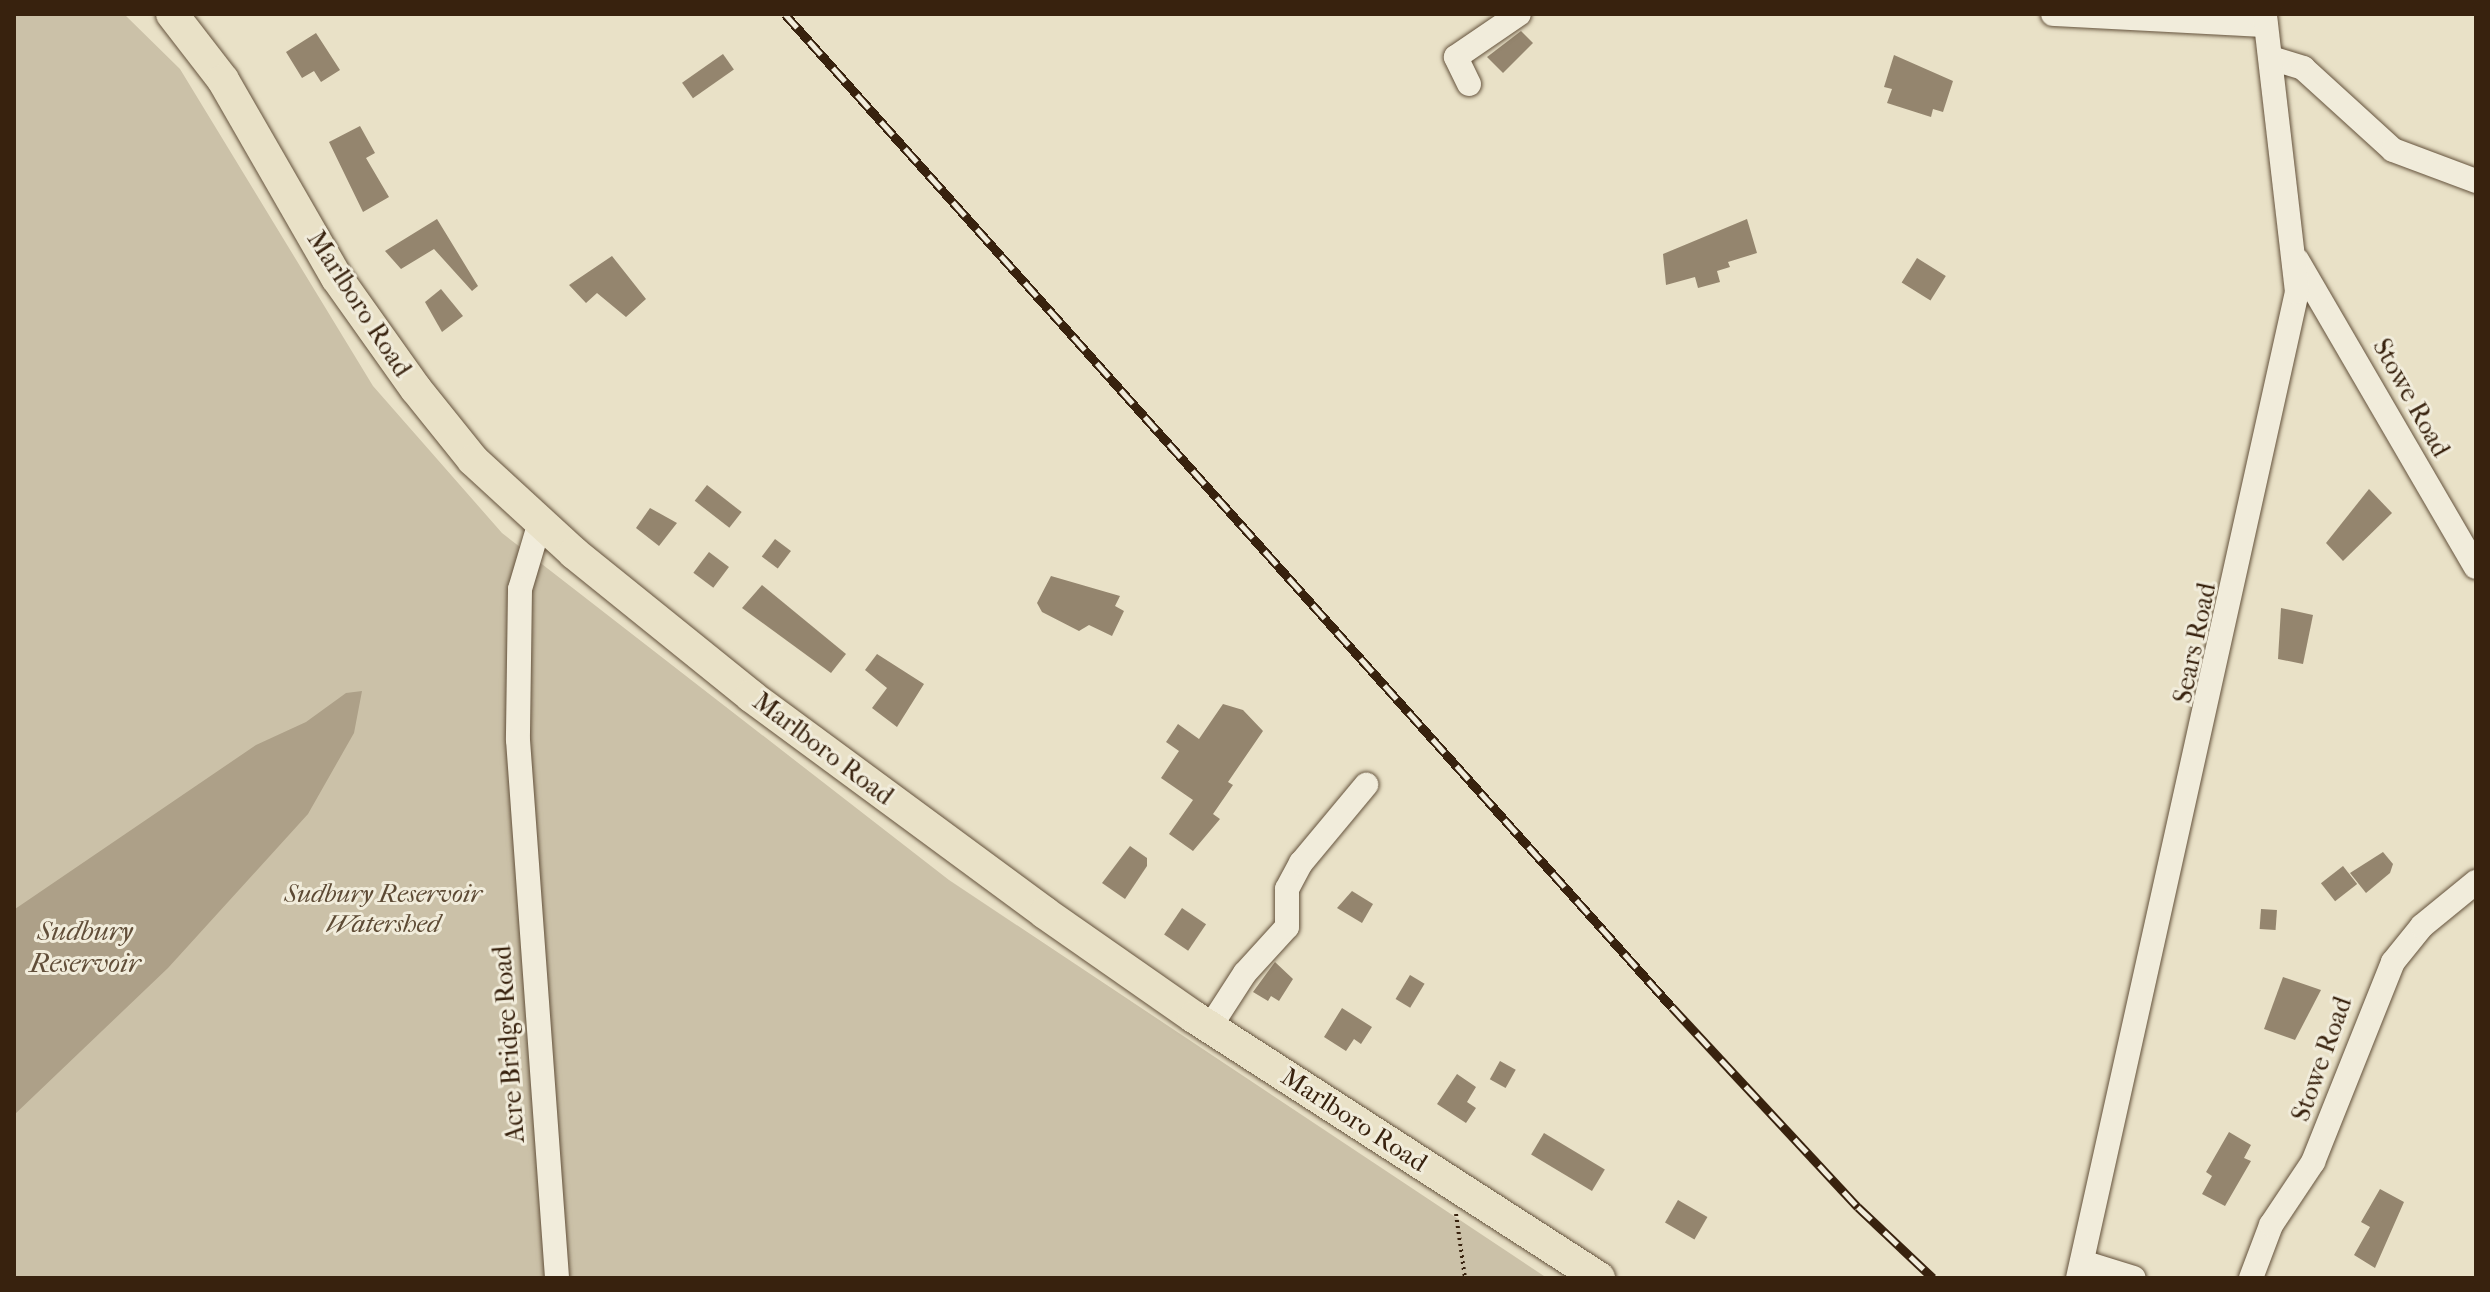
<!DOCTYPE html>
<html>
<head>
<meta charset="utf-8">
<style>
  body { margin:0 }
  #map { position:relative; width:2490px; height:1292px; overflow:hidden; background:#e9e1c7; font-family:"IM FELL French Canon",serif }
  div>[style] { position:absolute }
  .green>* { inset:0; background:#cbc1a8 }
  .water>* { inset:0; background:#ada088 }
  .building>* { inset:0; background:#94856e; transform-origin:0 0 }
  .path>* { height:4px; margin-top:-2px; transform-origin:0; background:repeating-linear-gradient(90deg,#38220e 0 2px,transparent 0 6px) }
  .roads { filter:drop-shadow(0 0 2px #64523c) drop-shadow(0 0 2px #64523c) }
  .minor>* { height:24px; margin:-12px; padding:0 12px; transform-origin:12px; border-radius:12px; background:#f1ecdb }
  .major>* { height:32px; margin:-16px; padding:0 16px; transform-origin:16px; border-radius:16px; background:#e9e1c7 }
  .rail>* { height:9px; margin-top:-4.5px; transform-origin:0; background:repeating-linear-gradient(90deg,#f1ecdb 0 18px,#38220e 0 36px); box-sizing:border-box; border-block:2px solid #38220e }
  span { translate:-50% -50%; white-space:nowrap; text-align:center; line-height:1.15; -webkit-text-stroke:6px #f1ecdb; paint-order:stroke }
  .street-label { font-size:26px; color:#38220e }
  .park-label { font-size:26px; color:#5d4a34; font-style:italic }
  .water-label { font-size:28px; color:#614e39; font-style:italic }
  .frame { position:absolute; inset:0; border:16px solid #38220e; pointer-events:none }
</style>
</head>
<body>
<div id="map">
  <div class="green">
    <div style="clip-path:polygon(14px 14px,124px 14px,180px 69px,373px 386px,502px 533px,949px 880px,1547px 1278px,14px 1278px)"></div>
  </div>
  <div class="water">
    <div style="clip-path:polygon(362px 691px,354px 733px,308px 814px,168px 968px,14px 1115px,15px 909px,256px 745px,306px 722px,346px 693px)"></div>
  </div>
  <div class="building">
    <div style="clip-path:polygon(1521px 31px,1533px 43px,1503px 73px,1487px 57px)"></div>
    <div style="clip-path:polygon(316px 33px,340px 70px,321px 82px,314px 71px,302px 78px,286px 52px)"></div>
    <div style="left:723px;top:54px;width:19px;height:50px;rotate:55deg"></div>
    <div style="clip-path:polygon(1894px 55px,1953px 81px,1943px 112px,1933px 109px,1931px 117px,1887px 103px,1892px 89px,1884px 87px)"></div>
    <div style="clip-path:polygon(360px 126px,375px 153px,366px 158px,389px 197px,363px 212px,329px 142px)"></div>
    <div style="clip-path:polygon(437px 219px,478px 286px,472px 291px,434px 249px,401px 269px,385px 251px)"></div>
    <div style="clip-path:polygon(1747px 219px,1757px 253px,1728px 262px,1730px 267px,1717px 271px,1720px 282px,1698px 288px,1695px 277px,1666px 285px,1663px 254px)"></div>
    <div style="clip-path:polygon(612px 256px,646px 299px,626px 317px,597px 293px,586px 303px,569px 285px)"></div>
    <div style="left:1917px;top:258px;width:34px;height:29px;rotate:32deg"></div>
    <div style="clip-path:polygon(441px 289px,463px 316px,442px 332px,425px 302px)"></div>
    <div style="left:707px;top:485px;width:44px;height:20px;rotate:38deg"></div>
    <div style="clip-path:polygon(2369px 489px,2392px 513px,2343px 561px,2326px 543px)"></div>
    <div style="clip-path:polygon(650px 508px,677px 523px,659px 546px,636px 528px)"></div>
    <div style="left:775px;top:539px;width:20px;height:22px;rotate:37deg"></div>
    <div style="left:709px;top:552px;width:25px;height:26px;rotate:37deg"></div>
    <div style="clip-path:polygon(1051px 576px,1120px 596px,1115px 606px,1124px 611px,1112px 636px,1089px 625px,1079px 631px,1042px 612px,1037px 603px)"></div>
    <div style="clip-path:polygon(762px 585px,846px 654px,831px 673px,742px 608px)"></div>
    <div style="clip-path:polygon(2281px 608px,2313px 615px,2303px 664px,2278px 659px)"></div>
    <div style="clip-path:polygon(877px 654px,924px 684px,897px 727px,872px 708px,887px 688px,865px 670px)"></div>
    <div style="clip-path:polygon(1223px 704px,1243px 710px,1263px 731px,1228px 782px,1233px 785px,1213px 814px,1220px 819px,1193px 851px,1169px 834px,1193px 800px,1161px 778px,1179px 751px,1166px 742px,1178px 724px,1199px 739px)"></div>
    <div style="clip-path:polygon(1130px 846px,1147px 858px,1147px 866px,1125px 899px,1102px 883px)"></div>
    <div style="clip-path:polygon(2383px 852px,2393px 864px,2390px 873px,2366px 893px,2350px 873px)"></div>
    <div style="left:2343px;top:866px;width:23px;height:28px;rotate:52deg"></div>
    <div style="clip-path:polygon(1352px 891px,1373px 904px,1362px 923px,1337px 908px)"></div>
    <div style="left:1182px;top:908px;width:29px;height:32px;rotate:34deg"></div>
    <div style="left:2261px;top:909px;width:16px;height:20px;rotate:4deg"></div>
    <div style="clip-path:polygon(1275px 962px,1293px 979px,1279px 1001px,1271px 996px,1268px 1001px,1253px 992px)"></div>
    <div style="left:1410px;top:975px;width:17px;height:28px;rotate:31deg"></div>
    <div style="clip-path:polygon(2283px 977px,2321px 990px,2295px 1040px,2264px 1029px)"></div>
    <div style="clip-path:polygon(1342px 1008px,1372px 1027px,1361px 1044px,1354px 1039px,1346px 1051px,1324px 1037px)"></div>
    <div style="left:1500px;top:1061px;width:18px;height:21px;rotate:29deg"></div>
    <div style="clip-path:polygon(1457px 1074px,1476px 1087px,1467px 1102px,1476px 1108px,1466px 1123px,1437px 1104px)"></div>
    <div style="clip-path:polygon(2229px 1132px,2251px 1145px,2244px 1158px,2251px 1161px,2225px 1206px,2202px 1194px,2212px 1176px,2206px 1172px)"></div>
    <div style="left:1544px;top:1133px;width:71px;height:25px;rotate:31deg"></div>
    <div style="clip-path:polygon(2380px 1189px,2404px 1202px,2375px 1268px,2354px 1255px,2370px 1227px,2361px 1222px)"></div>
    <div style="left:1678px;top:1200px;width:34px;height:26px;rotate:30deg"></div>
  </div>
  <div class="path">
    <div style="left:1456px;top:1214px;width:65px;rotate:82deg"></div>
  </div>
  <div class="roads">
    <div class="minor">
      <div style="left:2053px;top:14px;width:213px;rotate:3deg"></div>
      <div style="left:2271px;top:58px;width:34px;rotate:17deg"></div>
      <div style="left:2303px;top:68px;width:122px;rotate:42.3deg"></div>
      <div style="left:2393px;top:150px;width:89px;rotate:20.5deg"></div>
      <div style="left:1469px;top:84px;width:30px;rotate:-116deg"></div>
      <div style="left:1456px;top:57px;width:76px;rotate:-34.3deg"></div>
      <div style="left:2297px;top:260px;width:355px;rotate:59.8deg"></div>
      <div style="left:540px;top:522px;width:70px;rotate:106.6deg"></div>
      <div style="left:520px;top:589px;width:151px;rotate:90.8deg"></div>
      <div style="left:518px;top:740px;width:539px;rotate:85.85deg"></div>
      <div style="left:1210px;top:1027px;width:64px;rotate:-57.1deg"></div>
      <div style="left:1245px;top:973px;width:62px;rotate:-47.6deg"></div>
      <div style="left:1287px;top:927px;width:38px;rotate:-90deg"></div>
      <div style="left:1287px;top:889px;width:30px;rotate:-62deg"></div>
      <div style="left:1301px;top:863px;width:102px;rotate:-50.2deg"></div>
      <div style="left:2082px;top:1262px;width:54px;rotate:17.1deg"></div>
      <div style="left:2078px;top:1278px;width:1010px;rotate:-77.48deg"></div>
      <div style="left:2297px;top:292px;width:280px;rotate:-96.6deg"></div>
      <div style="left:2251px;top:1278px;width:57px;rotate:-69.3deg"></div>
      <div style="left:2271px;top:1225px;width:76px;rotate:-56.3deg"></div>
      <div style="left:2313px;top:1162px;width:215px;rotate:-68.2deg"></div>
      <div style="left:2393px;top:962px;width:46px;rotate:-51.1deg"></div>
      <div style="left:2422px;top:926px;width:70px;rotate:-39.2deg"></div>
    </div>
    <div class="major">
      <div style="left:172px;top:14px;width:83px;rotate:52.3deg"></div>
      <div style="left:223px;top:80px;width:228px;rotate:60.1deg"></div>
      <div style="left:337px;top:278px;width:136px;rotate:54.6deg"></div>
      <div style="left:416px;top:389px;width:91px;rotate:51.2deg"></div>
      <div style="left:473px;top:460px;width:137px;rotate:42.6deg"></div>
      <div style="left:574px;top:553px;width:228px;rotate:38.9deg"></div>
      <div style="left:751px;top:696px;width:365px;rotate:36.4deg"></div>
      <div style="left:1045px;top:913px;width:182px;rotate:34.9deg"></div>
      <div style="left:1194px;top:1017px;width:482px;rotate:32.8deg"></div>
    </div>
  </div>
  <div class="rail">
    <div style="left:785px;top:14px;width:1331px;rotate:48.23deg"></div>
    <div style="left:1672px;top:1007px;width:273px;rotate:47.1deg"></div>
    <div style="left:1858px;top:1207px;width:103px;rotate:43.4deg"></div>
  </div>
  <div class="street-label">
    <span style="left:359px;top:304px;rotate:57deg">Marlboro Road</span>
    <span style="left:2411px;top:398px;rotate:61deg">Stowe Road</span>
    <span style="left:2195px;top:643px;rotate:-78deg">Sears Road</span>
    <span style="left:823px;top:749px;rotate:37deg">Marlboro Road</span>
    <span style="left:509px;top:1044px;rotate:-94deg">Acre Bridge Road</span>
    <span style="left:2322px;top:1059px;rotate:-70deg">Stowe Road</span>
    <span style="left:1354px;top:1120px;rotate:33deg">Marlboro Road</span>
  </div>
  <div class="park-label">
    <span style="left:383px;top:909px">Sudbury Reservoir<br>Watershed</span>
  </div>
  <div class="water-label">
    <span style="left:85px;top:947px">Sudbury<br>Reservoir</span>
  </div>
  <div class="frame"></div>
</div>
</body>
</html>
